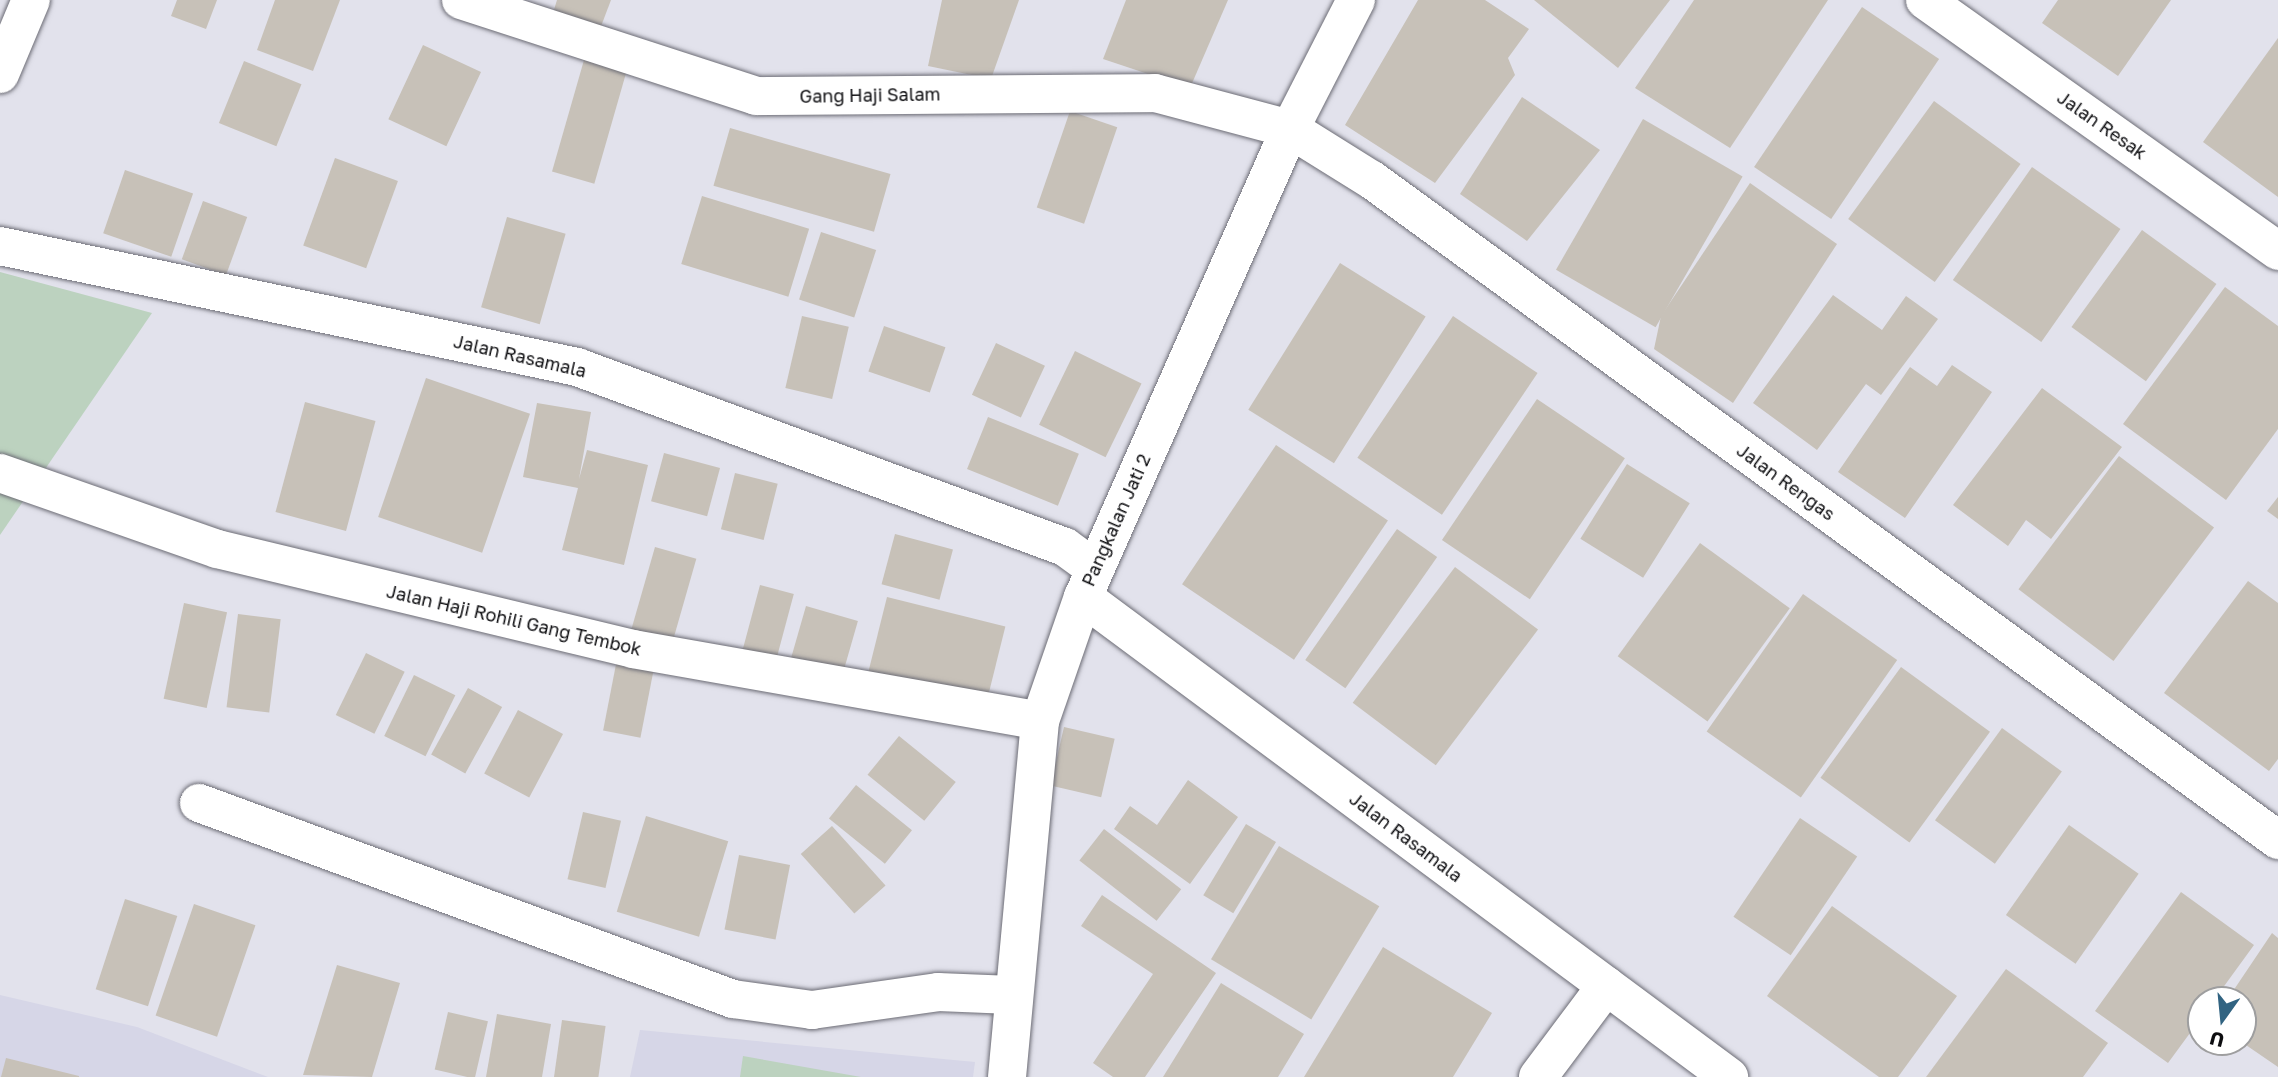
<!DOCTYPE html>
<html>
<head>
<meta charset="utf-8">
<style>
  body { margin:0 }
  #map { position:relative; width:2278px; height:1077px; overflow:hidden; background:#e2e2ec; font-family:"Golos Text",sans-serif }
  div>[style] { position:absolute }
  .built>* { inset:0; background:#d6d6e7 }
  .green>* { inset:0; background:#bcd2bf }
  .building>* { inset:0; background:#c7c1b8; transform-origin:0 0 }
  .roads { filter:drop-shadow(0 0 2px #6c6c75) drop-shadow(0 0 2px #6c6c75) }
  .minor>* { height:38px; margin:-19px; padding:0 19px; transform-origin:19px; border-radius:19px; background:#fff }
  span { translate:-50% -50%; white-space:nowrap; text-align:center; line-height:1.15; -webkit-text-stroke:6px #fff; paint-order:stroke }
  .street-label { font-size:18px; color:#0d0d10 }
  .north { position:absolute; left:2187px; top:986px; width:70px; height:70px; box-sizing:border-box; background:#fff; border:2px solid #9e9e9f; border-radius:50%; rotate:195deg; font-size:19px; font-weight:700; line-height:28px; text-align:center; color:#0d0d10 }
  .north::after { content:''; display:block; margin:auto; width:24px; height:32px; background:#316381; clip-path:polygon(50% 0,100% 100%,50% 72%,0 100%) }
</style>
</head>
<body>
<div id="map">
  <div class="built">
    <div style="clip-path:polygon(0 995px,137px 1027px,268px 1077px,0 1077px)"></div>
    <div style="clip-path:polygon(640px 1030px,975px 1062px,973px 1077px,630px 1077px)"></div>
  </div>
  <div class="green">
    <div style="clip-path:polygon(0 272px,152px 313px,0 535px)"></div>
    <div style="clip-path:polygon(743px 1056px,861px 1077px,740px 1077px)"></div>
  </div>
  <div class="building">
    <div style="clip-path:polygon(177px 0,217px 0,206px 29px,171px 16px)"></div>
    <div style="clip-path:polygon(275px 0,340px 0,313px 71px,257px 50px)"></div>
    <div style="clip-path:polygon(557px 0,611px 0,600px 29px,553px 13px)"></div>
    <div style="clip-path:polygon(942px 0,1019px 0,991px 79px,928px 66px)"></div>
    <div style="clip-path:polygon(1126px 0,1228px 0,1190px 88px,1103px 59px)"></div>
    <div style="clip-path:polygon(1418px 0,1485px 0,1529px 29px,1508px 58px,1515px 75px,1435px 183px,1345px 125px)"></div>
    <div style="clip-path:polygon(1534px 0,1670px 0,1618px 68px)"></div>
    <div style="clip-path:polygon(1694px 0,1828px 0,1730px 148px,1635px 88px)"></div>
    <div style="clip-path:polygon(2058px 0,2171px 0,2118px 76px,2042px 23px)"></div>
    <div style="left:1862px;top:7px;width:93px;height:193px;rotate:34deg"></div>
    <div style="clip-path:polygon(2278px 38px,2278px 197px,2203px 142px)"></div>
    <div style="left:423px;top:45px;width:64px;height:82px;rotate:25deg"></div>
    <div style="left:584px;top:60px;width:44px;height:116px;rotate:16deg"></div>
    <div style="left:244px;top:61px;width:62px;height:67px;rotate:22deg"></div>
    <div style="clip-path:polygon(1522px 97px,1600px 150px,1527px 241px,1460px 194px)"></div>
    <div style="left:1934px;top:101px;width:107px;height:146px;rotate:36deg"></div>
    <div style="left:1070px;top:111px;width:50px;height:102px;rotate:19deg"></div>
    <div style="left:1643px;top:119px;width:115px;height:174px;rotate:30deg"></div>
    <div style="left:730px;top:128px;width:167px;height:60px;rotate:16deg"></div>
    <div style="left:335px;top:158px;width:67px;height:93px;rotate:20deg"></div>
    <div style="left:2032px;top:167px;width:108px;height:138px;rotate:35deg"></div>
    <div style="left:125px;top:170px;width:72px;height:67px;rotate:19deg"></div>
    <div style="clip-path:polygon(1750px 183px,1837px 244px,1733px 403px,1654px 349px,1661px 316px)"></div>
    <div style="left:702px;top:196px;width:112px;height:71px;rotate:17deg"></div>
    <div style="left:203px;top:201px;width:47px;height:62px;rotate:20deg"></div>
    <div style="left:507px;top:217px;width:61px;height:94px;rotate:16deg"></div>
    <div style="left:2142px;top:230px;width:92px;height:120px;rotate:36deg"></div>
    <div style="left:821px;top:232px;width:58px;height:71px;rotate:18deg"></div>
    <div style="left:1340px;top:263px;width:101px;height:173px;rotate:32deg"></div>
    <div style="clip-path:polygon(2225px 287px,2278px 326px,2278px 429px,2226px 500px,2123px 424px)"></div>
    <div style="clip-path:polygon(1833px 295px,1882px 330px,1906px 296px,1938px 319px,1881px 395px,1866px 384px,1817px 450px,1753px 403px)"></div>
    <div style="left:802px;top:316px;width:48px;height:74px;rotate:13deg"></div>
    <div style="left:1453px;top:316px;width:102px;height:171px;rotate:34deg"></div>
    <div style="left:884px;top:326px;width:65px;height:48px;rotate:19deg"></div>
    <div style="left:996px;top:343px;width:54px;height:57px;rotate:25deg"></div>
    <div style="left:1075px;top:351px;width:74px;height:82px;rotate:26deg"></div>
    <div style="clip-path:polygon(1952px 365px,1992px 392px,1905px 518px,1838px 472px,1910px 367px,1937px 386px)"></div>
    <div style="left:426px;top:378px;width:110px;height:147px;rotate:19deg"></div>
    <div style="clip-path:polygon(2042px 388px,2122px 447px,2051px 539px,2026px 520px,2008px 546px,1953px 505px)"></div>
    <div style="left:1537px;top:399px;width:106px;height:170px;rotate:34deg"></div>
    <div style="left:305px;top:402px;width:73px;height:114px;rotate:15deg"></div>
    <div style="clip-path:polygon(537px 403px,591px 412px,579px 479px,587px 450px,648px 465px,624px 565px,562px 550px,578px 488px,523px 477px)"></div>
    <div style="left:988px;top:417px;width:98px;height:56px;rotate:22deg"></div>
    <div style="left:1276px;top:445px;width:135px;height:168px;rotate:34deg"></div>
    <div style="left:664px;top:453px;width:58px;height:50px;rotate:15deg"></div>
    <div style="left:2119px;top:456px;width:119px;height:167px;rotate:37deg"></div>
    <div style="left:1627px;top:464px;width:74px;height:88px;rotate:32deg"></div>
    <div style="left:735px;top:473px;width:44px;height:58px;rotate:14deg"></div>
    <div style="clip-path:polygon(2278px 497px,2278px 519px,2267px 511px)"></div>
    <div style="left:1397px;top:529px;width:49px;height:160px;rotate:35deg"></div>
    <div style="left:895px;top:534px;width:60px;height:52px;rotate:15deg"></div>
    <div style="left:1700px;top:543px;width:111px;height:140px;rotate:36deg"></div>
    <div style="left:655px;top:547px;width:43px;height:89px;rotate:16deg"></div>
    <div style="left:1455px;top:567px;width:104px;height:170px;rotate:37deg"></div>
    <div style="clip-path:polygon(2248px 581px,2278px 603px,2278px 759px,2269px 771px,2164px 693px)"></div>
    <div style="left:760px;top:585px;width:35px;height:68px;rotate:15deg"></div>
    <div style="left:1803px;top:594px;width:115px;height:168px;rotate:35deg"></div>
    <div style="left:887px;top:597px;width:122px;height:79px;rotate:14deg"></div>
    <div style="left:184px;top:603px;width:44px;height:98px;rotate:12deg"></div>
    <div style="left:806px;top:606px;width:54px;height:62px;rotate:16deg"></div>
    <div style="left:238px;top:614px;width:43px;height:94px;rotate:7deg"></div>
    <div style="left:366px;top:653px;width:43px;height:69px;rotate:26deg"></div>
    <div style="left:618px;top:654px;width:38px;height:78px;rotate:11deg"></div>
    <div style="left:1901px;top:667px;width:110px;height:137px;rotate:36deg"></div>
    <div style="left:414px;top:675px;width:46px;height:68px;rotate:26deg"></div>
    <div style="left:468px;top:688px;width:39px;height:76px;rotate:29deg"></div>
    <div style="left:518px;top:710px;width:51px;height:72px;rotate:28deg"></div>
    <div style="left:1064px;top:727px;width:52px;height:60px;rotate:13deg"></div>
    <div style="left:2002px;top:728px;width:74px;height:114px;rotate:36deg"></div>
    <div style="left:899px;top:736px;width:73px;height:50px;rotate:39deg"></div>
    <div style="clip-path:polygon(1188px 780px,1238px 817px,1190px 884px,1114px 829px,1130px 806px,1157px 825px)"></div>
    <div style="left:856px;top:785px;width:72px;height:43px;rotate:39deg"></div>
    <div style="left:583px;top:812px;width:39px;height:69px;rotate:13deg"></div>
    <div style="left:646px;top:816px;width:86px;height:100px;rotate:17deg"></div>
    <div style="left:1800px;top:818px;width:69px;height:119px;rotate:34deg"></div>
    <div style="left:1246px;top:824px;width:35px;height:83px;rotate:31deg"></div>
    <div style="left:2069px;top:825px;width:85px;height:110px;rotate:35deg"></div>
    <div style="left:832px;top:826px;width:80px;height:42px;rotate:48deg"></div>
    <div style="left:1104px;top:829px;width:98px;height:40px;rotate:38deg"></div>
    <div style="left:1279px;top:846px;width:117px;height:132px;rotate:31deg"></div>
    <div style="left:739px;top:855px;width:52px;height:76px;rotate:11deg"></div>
    <div style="clip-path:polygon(2181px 892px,2254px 945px,2214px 1000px,2201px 1000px,2201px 1018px,2168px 1063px,2095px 1011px)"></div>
    <div style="clip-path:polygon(1102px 895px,1216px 973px,1145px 1077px,1113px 1077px,1093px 1063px,1153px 974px,1081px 926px)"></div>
    <div style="left:125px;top:899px;width:55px;height:95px;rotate:18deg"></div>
    <div style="left:194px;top:904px;width:65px;height:118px;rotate:19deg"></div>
    <div style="clip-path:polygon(1832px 906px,1957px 996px,1898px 1077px,1879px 1077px,1767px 996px)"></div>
    <div style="clip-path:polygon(2272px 933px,2278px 938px,2278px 1067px,2243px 1043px,2243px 1000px,2227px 1000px)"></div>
    <div style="clip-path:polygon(1383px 947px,1492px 1013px,1453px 1077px,1304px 1077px)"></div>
    <div style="clip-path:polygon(337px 965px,400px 983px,372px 1077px,303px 1075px)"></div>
    <div style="clip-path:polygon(2006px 969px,2108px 1043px,2083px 1077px,1926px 1077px)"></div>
    <div style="clip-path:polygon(1221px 983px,1304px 1034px,1278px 1077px,1163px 1077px)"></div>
    <div style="left:448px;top:1012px;width:41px;height:59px;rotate:13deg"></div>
    <div style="clip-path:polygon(497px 1014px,551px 1024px,542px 1077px,486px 1077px)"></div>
    <div style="left:562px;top:1020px;width:44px;height:58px;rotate:8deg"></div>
    <div style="clip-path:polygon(6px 1058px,79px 1076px,79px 1077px,1px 1077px)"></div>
  </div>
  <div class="roads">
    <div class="minor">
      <div style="left:461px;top:0;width:310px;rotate:18deg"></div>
      <div style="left:756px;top:96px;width:399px;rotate:-0.4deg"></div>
      <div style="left:1155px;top:93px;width:140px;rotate:14.9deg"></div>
      <div style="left:1290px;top:129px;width:97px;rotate:31.9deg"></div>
      <div style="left:1372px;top:180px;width:1121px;rotate:36.07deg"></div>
      <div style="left:1925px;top:0;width:433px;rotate:35.4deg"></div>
      <div style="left:0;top:74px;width:80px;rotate:-67.3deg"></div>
      <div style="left:0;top:246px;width:590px;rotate:11.84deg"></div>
      <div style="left:577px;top:367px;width:520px;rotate:20.25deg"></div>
      <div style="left:1065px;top:547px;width:37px;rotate:36deg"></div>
      <div style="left:0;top:473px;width:230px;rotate:19.3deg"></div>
      <div style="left:217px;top:549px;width:428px;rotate:13.5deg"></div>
      <div style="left:633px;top:649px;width:413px;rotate:10deg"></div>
      <div style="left:1083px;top:597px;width:805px;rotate:36.61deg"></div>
      <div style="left:199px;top:803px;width:569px;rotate:20.16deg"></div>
      <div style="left:733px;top:999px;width:80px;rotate:7.9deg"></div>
      <div style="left:812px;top:1010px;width:127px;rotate:-8.1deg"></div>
      <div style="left:938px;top:992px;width:74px;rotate:2.3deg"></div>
      <div style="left:1007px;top:1077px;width:358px;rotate:-84.7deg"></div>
      <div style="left:1040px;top:721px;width:131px;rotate:-70.9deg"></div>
      <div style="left:1083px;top:597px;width:512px;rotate:-66.14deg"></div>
      <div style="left:1290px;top:129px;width:145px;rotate:-62.9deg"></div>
      <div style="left:1538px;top:1077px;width:114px;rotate:-53.2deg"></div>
    </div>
  </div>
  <div class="street-label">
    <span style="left:870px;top:95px;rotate:-1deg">Gang Haji Salam</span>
    <span style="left:2102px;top:125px;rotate:35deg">Jalan Resak</span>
    <span style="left:520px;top:356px;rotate:13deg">Jalan Rasamala</span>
    <span style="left:1786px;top:482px;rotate:36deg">Jalan Rengas</span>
    <span style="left:1116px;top:520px;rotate:-66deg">Pangkalan Jati 2</span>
    <span style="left:514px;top:620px;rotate:13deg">Jalan Haji Rohili Gang Tembok</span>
    <span style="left:1406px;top:837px;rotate:37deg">Jalan Rasamala</span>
  </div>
  <div class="north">U</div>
</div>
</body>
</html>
